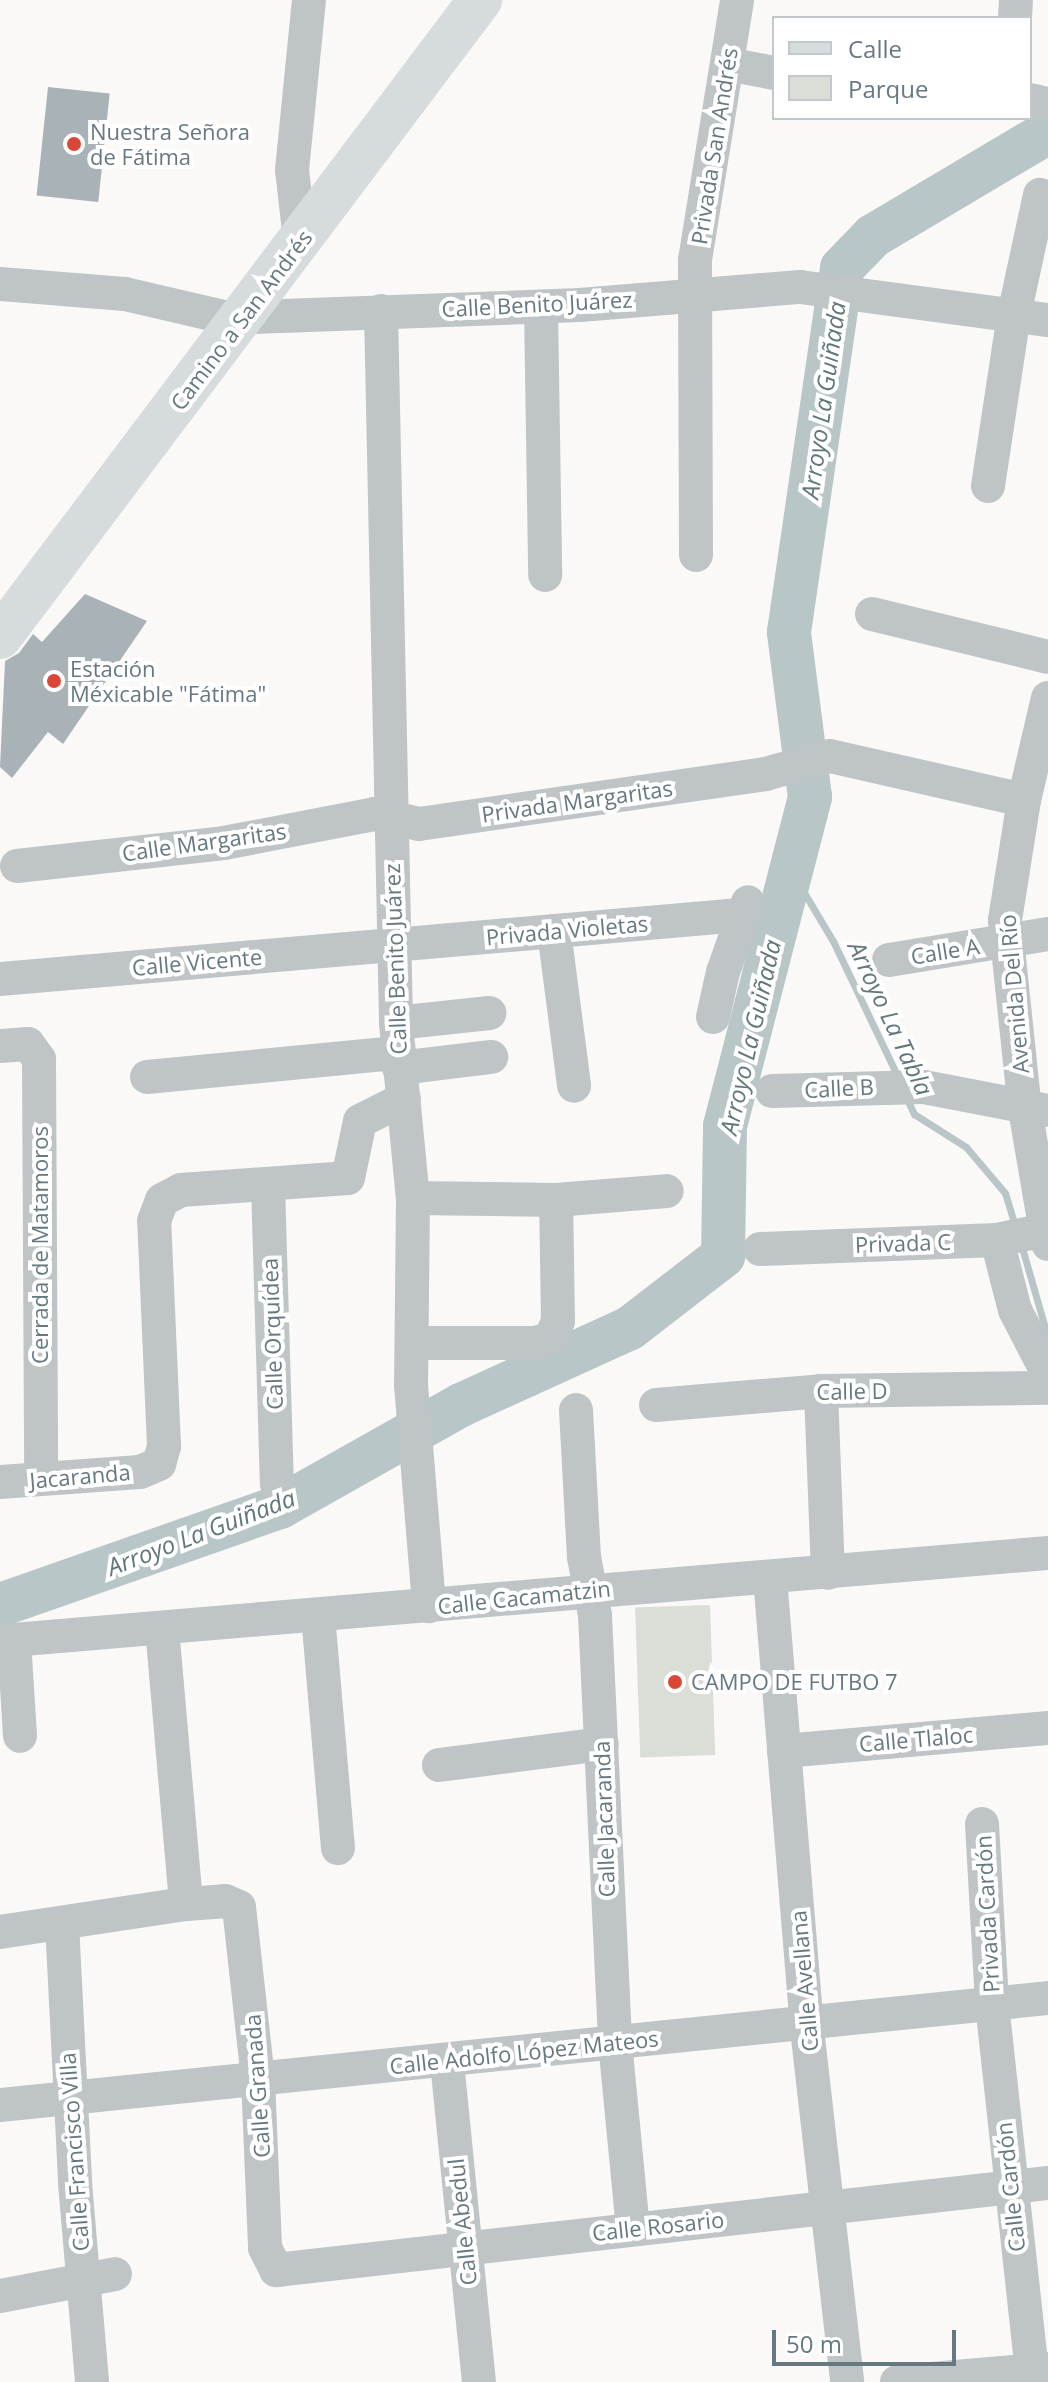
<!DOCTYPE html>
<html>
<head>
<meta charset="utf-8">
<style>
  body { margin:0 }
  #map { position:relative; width:1048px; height:2382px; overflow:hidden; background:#faf9f8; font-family:"Open Sans",sans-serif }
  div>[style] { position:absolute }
  .green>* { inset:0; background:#dbded7; transform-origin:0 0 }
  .stream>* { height:7px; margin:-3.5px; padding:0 3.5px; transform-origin:3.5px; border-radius:3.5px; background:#b8c6c8 }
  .river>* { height:44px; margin:-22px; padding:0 22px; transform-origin:22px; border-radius:22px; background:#b8c6c8 }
  .building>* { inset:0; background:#a8b2b7; transform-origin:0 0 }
  .minor>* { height:34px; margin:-17px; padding:0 17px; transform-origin:17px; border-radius:17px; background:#bfc5c7 }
  .major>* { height:44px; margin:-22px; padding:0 22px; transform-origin:22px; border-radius:22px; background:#d6dbde }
  .dots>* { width:22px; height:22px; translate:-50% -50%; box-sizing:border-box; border:4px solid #fff; border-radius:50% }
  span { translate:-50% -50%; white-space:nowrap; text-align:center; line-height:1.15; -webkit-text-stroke:8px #fff; paint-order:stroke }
  .poi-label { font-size:22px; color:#667981 }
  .left { translate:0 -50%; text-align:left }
  .street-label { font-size:22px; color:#667981 }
  .water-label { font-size:24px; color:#61777b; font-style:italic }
  .legend { position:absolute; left:772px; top:16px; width:260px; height:104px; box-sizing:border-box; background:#fff; border:2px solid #c2c9cd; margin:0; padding:10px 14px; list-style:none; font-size:24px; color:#667981 }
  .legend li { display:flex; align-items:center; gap:16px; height:40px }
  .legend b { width:40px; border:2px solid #c2c9cd }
  .scale { position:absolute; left:772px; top:2330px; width:184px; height:36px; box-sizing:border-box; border:4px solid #667981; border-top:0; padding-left:10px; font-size:24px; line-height:28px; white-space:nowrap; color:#667981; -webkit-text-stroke:6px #fff; paint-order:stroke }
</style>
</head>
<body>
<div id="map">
  <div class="green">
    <div style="left:710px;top:1605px;width:150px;height:75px;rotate:88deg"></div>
  </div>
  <div class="stream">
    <div style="left:790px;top:869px;width:84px;rotate:59.2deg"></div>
    <div style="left:833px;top:941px;width:151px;rotate:64.5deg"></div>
    <div style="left:907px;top:1099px;width:17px;rotate:65deg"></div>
    <div style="left:914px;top:1114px;width:62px;rotate:32.4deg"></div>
    <div style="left:966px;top:1147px;width:60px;rotate:49.7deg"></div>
    <div style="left:1005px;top:1193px;width:38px;rotate:73deg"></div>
    <div style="left:1021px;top:1244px;width:98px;rotate:74deg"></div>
  </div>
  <div class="river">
    <div style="left:0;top:1605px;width:297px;rotate:-19.3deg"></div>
    <div style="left:280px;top:1507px;width:208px;rotate:-29.4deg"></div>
    <div style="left:461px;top:1405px;width:186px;rotate:-24.5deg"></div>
    <div style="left:630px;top:1328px;width:118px;rotate:-37.7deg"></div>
    <div style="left:723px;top:1256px;width:130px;rotate:-89.1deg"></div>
    <div style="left:725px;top:1126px;width:340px;rotate:-75.5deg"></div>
    <div style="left:810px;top:797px;width:166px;rotate:-97.3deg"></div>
    <div style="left:789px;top:632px;width:368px;rotate:-81.7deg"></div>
    <div style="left:842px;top:268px;width:45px;rotate:-45.9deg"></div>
    <div style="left:873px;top:236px;width:204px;rotate:-30.7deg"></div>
  </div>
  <div class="building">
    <div style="left:48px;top:87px;width:62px;height:109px;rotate:6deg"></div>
    <div style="clip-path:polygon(85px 594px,147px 621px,63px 744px,48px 732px,12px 778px,0 767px,5px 661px,19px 653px,33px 634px,42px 642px)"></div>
  </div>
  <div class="minor">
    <div style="left:1015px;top:18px;width:18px;rotate:-87deg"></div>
    <div style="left:727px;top:64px;width:48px;rotate:10.8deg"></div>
    <div style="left:1030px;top:100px;width:18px;rotate:13deg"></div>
    <div style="left:300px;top:240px;width:70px;rotate:-96.5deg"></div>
    <div style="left:292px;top:170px;width:171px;rotate:-84.3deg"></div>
    <div style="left:0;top:284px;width:125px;rotate:4.6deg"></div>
    <div style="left:125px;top:294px;width:106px;rotate:13.1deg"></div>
    <div style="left:228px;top:318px;width:352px;rotate:-2.1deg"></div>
    <div style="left:580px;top:305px;width:221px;rotate:-4.7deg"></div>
    <div style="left:800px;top:287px;width:250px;rotate:7.6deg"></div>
    <div style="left:541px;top:307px;width:268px;rotate:89.1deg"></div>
    <div style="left:381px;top:311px;width:712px;rotate:88.79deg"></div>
    <div style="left:396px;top:1023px;width:176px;rotate:84.5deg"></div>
    <div style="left:413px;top:1198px;width:187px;rotate:90.6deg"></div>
    <div style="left:411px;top:1385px;width:222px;rotate:85.3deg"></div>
    <div style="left:988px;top:486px;width:173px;rotate:-81.4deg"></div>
    <div style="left:1014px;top:315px;width:123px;rotate:-77.8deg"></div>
    <div style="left:696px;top:555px;width:295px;rotate:-90.2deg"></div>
    <div style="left:695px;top:260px;width:263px;rotate:-80.8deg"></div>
    <div style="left:872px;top:614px;width:181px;rotate:13.7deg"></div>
    <div style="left:1048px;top:698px;width:105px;rotate:103.2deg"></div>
    <div style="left:1024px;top:800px;width:121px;rotate:99deg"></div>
    <div style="left:1005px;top:920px;width:190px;rotate:84deg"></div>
    <div style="left:1025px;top:1109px;width:137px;rotate:80.3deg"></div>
    <div style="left:17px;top:866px;width:208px;rotate:-6.3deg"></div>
    <div style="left:224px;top:843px;width:153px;rotate:-10.9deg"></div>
    <div style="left:374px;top:814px;width:46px;rotate:12.5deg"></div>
    <div style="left:419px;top:824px;width:350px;rotate:-8.2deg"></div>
    <div style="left:765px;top:774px;width:67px;rotate:-15.5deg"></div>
    <div style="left:830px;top:756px;width:199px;rotate:12.8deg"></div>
    <div style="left:554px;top:931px;width:156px;rotate:82.6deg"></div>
    <div style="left:889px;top:960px;width:161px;rotate:-9.3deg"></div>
    <div style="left:0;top:979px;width:743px;rotate:-4.94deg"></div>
    <div style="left:713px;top:1017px;width:46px;rotate:-77.5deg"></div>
    <div style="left:723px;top:972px;width:74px;rotate:-70.3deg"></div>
    <div style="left:396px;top:1023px;width:94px;rotate:-6.1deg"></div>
    <div style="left:0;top:1046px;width:28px;rotate:-4deg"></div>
    <div style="left:28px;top:1044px;width:19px;rotate:54deg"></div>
    <div style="left:39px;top:1059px;width:420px;rotate:89.7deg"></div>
    <div style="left:399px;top:1068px;width:93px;rotate:-6.8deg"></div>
    <div style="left:147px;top:1077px;width:251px;rotate:-5.5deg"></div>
    <div style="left:772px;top:1091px;width:152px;rotate:-1.5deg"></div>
    <div style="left:924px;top:1087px;width:122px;rotate:10.9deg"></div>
    <div style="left:268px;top:1185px;width:299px;rotate:88.3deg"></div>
    <div style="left:413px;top:1198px;width:143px;rotate:0.8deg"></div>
    <div style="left:556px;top:1200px;width:111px;rotate:-4.6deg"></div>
    <div style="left:997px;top:1240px;width:72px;rotate:75.6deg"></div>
    <div style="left:1015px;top:1310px;width:72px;rotate:62.7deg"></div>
    <div style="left:760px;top:1249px;width:237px;rotate:-2.2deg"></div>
    <div style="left:997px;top:1240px;width:49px;rotate:-11.8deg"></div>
    <div style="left:412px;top:1343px;width:124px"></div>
    <div style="left:536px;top:1343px;width:16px;rotate:-18deg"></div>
    <div style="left:551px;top:1338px;width:18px;rotate:-68deg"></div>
    <div style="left:558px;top:1321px;width:121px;rotate:-90.9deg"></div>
    <div style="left:821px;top:1391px;width:182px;rotate:87.8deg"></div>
    <div style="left:656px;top:1405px;width:166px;rotate:-4.8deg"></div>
    <div style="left:821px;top:1391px;width:227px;rotate:-0.8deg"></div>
    <div style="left:576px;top:1410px;width:147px;rotate:86.9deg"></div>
    <div style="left:584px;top:1557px;width:59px;rotate:79.3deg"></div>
    <div style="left:595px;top:1615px;width:427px;rotate:87.3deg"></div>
    <div style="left:615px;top:2042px;width:188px;rotate:84.5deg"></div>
    <div style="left:0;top:1482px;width:140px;rotate:-4.1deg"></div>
    <div style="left:140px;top:1472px;width:21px;rotate:-23deg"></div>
    <div style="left:159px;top:1464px;width:19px;rotate:-74deg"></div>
    <div style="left:164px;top:1446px;width:225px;rotate:-92.5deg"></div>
    <div style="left:154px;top:1221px;width:22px;rotate:-69deg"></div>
    <div style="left:162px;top:1200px;width:21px;rotate:-28deg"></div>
    <div style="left:181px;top:1190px;width:167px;rotate:-4.1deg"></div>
    <div style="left:348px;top:1178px;width:58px;rotate:-78.1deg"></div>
    <div style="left:360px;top:1121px;width:49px;rotate:-26.6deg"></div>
    <div style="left:770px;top:1578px;width:443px;rotate:85.3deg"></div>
    <div style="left:806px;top:2020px;width:364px;rotate:83.5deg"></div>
    <div style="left:318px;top:1615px;width:234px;rotate:85.1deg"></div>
    <div style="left:162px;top:1628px;width:277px;rotate:85deg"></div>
    <div style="left:14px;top:1640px;width:96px;rotate:86.4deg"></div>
    <div style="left:0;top:1641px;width:1052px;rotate:-4.8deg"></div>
    <div style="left:784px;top:1751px;width:265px;rotate:-5deg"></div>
    <div style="left:439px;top:1765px;width:164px;rotate:-7.3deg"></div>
    <div style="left:982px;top:1824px;width:180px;rotate:86.8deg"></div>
    <div style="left:992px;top:2004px;width:368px;rotate:83.8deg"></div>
    <div style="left:62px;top:1923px;width:260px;rotate:87.1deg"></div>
    <div style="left:75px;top:2183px;width:200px;rotate:85.1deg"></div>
    <div style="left:0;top:1932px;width:188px;rotate:-8.6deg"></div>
    <div style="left:186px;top:1904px;width:39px;rotate:-4deg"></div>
    <div style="left:225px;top:1901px;width:15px;rotate:23deg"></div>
    <div style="left:239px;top:1907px;width:173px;rotate:83.7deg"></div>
    <div style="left:258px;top:2079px;width:169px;rotate:87.6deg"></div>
    <div style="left:265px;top:2248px;width:25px;rotate:63deg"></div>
    <div style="left:276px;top:2270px;width:777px;rotate:-6.43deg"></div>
    <div style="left:447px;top:2062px;width:322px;rotate:84.3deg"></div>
    <div style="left:0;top:2105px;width:1053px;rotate:-5.83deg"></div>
    <div style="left:0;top:2296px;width:117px;rotate:-10.8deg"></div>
    <div style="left:897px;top:2382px;width:152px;rotate:-4.9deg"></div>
  </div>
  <div class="major">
    <div style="left:0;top:637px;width:798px;rotate:-53deg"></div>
  </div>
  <div class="dots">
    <div style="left:74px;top:144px;background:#db4737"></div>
    <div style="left:54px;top:681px;background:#db4737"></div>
    <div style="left:675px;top:1682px;background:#db4737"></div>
  </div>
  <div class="poi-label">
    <span class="left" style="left:90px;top:144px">Nuestra Señora<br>de Fátima</span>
    <span class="left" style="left:70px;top:681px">Estación<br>Méxicable "Fátima"</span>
    <span class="left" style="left:691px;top:1682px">CAMPO DE FUTBO 7</span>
  </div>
  <div class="street-label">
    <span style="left:714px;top:146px;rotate:-81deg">Privada San Andrés</span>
    <span style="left:537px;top:304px;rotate:-3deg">Calle Benito Juárez</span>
    <span style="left:241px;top:320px;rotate:-53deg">Camino a San Andrés</span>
    <span style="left:577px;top:801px;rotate:-8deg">Privada Margaritas</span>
    <span style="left:204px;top:842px;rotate:-8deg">Calle Margaritas</span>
    <span style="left:567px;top:930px;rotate:-5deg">Privada Violetas</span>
    <span style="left:945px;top:951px;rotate:-9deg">Calle A</span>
    <span style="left:395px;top:959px;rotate:-92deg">Calle Benito Juárez</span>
    <span style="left:197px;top:962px;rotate:-5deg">Calle Vicente</span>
    <span style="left:1014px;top:994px;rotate:-95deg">Avenida Del Río</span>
    <span style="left:839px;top:1088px;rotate:-3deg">Calle B</span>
    <span style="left:903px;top:1243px;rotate:-2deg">Privada C</span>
    <span style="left:40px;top:1245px;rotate:-90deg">Cerrada de Matamoros</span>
    <span style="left:272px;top:1334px;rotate:-92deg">Calle Orquídea</span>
    <span style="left:852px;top:1391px;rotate:-1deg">Calle D</span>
    <span style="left:80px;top:1476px;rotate:-5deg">Jacaranda</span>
    <span style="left:524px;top:1597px;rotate:-6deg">Calle Cacamatzin</span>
    <span style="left:916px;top:1739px;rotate:-5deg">Calle Tlaloc</span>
    <span style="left:604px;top:1819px;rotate:-92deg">Calle Jacaranda</span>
    <span style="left:987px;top:1914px;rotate:-93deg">Privada Cardón</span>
    <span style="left:804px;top:1981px;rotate:-95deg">Calle Avellana</span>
    <span style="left:524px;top:2052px;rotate:-6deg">Calle Adolfo López Mateos</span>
    <span style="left:257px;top:2086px;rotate:-94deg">Calle Granada</span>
    <span style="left:74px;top:2152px;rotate:-94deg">Calle Francisco Villa</span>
    <span style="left:1010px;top:2187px;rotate:-96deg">Calle Cardón</span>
    <span style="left:462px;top:2222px;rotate:-96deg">Calle Abedul</span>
    <span style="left:658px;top:2226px;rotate:-6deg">Calle Rosario</span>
  </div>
  <div class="water-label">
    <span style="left:823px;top:400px;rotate:-82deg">Arroyo La Guiñada</span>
    <span style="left:891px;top:1018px;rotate:65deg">Arroyo La Tabla</span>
    <span style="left:750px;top:1037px;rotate:-77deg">Arroyo La Guiñada</span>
    <span style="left:201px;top:1532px;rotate:-21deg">Arroyo La Guiñada</span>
  </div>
  <ul class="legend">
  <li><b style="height:10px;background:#d6dbde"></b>Calle</li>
  <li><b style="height:22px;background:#dbded7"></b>Parque</li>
  </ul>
  <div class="scale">50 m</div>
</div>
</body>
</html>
